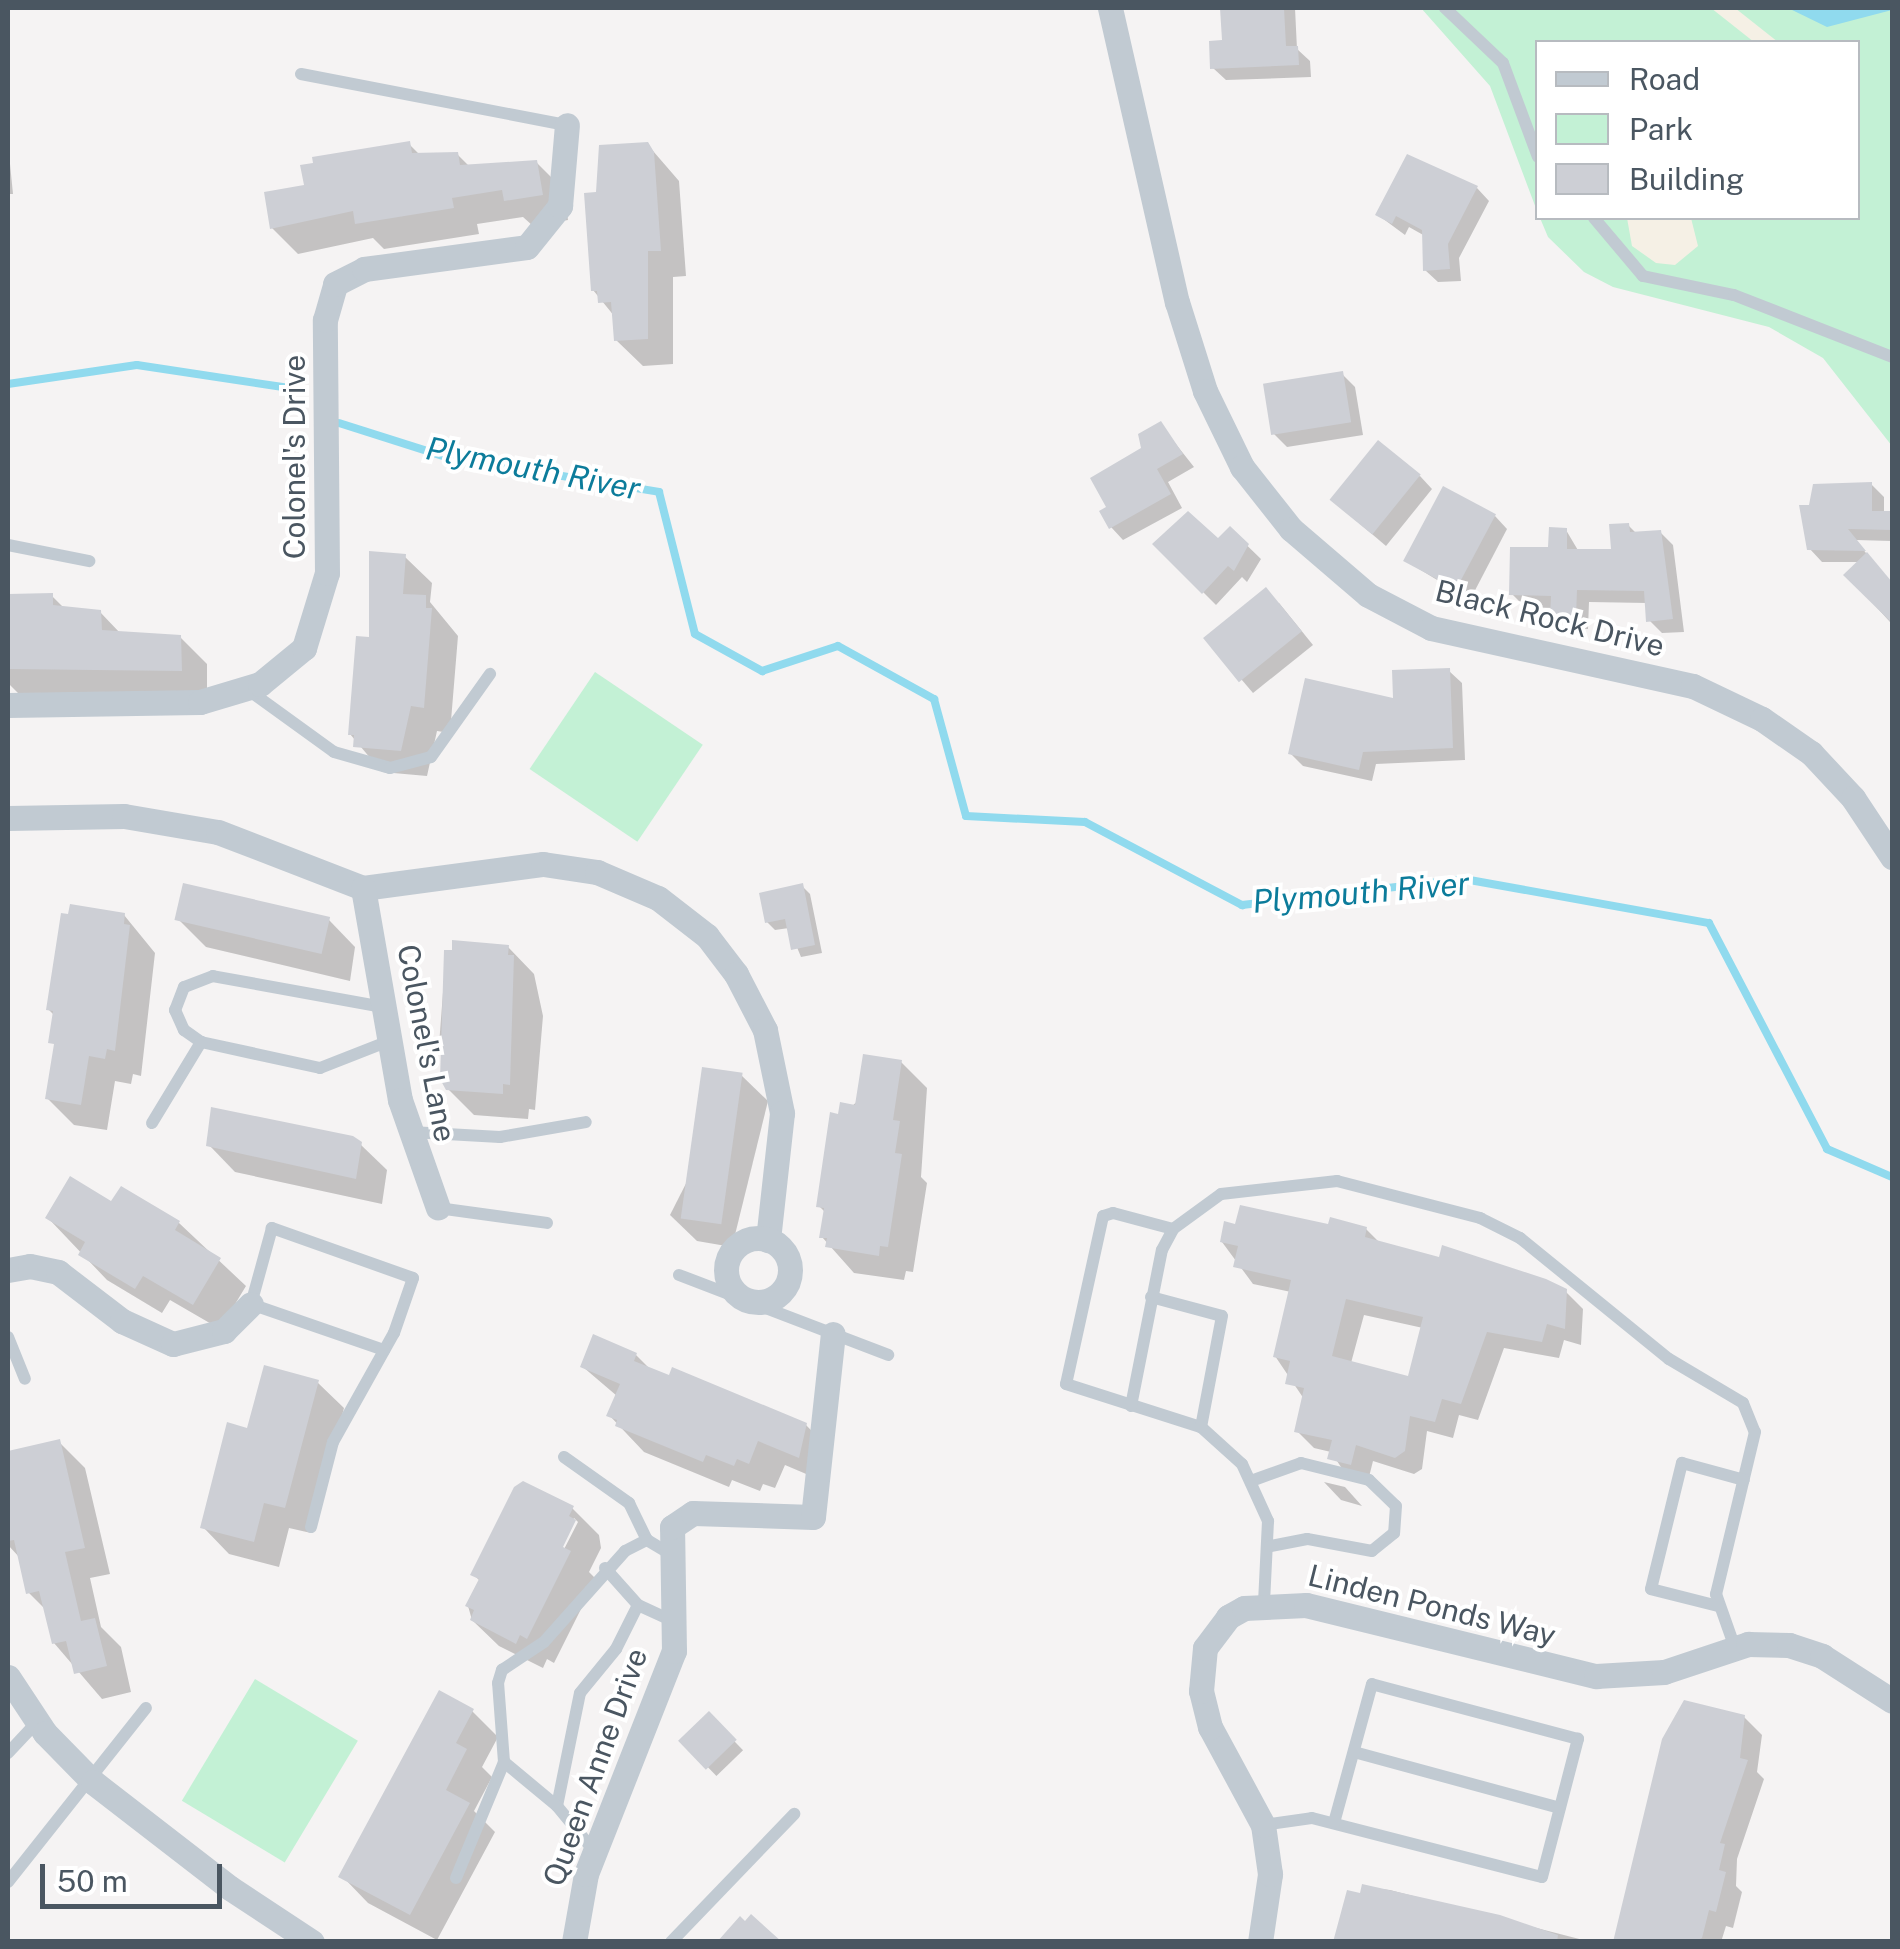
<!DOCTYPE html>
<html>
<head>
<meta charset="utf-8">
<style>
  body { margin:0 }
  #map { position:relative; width:1900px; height:1949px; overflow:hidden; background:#f5f3f3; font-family:"Public Sans",sans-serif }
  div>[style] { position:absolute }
  .green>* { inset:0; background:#c3f1d5; transform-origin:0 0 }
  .sand>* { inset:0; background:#f5f0e5 }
  .water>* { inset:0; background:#90daee }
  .shadow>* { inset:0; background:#0003; transform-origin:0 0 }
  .stream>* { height:8px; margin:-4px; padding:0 4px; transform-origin:4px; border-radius:4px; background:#90daee }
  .building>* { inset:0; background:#cdcfd5; transform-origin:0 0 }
  .service>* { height:12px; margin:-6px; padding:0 6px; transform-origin:6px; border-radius:6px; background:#c1cad2 }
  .minor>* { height:25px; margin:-12.5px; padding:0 12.5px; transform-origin:12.5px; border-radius:12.5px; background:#c1cad2 }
  .minor>.ring { margin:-12.5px; padding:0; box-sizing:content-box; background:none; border:25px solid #c1cad2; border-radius:50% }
  span { translate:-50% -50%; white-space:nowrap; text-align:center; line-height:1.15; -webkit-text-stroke:8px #fff; paint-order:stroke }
  .street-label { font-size:30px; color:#4a5661 }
  .water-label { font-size:32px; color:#0c7c9b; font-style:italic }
  .frame { position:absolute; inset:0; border:10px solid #4a5661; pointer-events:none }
  .legend { position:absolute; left:1535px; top:40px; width:325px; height:180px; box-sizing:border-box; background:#fff; border:2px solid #b7bbc0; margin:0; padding:12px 18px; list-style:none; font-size:30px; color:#4a5661 }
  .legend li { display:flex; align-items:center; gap:20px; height:50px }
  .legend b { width:50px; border:2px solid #b7bbc0 }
  .scale { position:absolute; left:40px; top:1864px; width:182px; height:45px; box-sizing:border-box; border:5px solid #4a5661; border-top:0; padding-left:12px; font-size:30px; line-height:35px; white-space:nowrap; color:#4a5661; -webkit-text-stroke:8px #fff; paint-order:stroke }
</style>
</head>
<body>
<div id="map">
  <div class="green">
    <div style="clip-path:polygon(1421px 8px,1892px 8px,1892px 446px,1823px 358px,1769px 327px,1613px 287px,1584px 272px,1548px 237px,1540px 218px,1858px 218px,1858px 42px,1538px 42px,1537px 211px,1490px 86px)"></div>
    <div style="left:595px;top:672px;width:130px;height:117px;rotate:34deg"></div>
    <div style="left:255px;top:1679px;width:120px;height:142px;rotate:31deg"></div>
  </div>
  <div class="sand">
    <div style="clip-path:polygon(1711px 8px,1735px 8px,1778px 42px,1754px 42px)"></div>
    <div style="clip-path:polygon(1627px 218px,1691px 218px,1698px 246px,1675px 265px,1656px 263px,1632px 246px)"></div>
  </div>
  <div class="water">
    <div style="clip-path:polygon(1788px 8px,1892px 8px,1892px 10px,1827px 27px)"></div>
  </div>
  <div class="shadow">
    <div style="clip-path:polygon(1223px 8px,1295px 8px,1297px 49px,1310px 61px,1311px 77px,1226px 80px,1213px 68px,1224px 42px)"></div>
    <div style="clip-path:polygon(8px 144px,13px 194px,8px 194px)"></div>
    <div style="clip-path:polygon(409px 144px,420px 155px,457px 154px,470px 167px,536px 162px,563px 189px,568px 220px,533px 226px,523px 217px,477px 224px,479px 234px,384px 249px,373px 238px,298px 254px,272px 228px,306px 187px)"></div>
    <div style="clip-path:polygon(647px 144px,679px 181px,686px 276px,673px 277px,673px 364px,643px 366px,616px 340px,615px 317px,593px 290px,599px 194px)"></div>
    <div style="clip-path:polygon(1477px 188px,1489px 201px,1459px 258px,1461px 281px,1438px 282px,1425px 270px,1425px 236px,1409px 227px,1405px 235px,1378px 215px)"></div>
    <div style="clip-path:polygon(1342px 374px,1355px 387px,1363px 435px,1287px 447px,1274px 434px)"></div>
    <div style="clip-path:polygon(1160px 424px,1194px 467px,1168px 482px,1182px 508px,1123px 540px,1111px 527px)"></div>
    <div style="clip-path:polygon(1420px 476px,1432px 489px,1386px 546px,1332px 500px)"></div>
    <div style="clip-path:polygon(1871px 484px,1884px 497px,1884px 514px,1892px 514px,1892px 541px,1856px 540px,1892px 587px,1890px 622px,1847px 575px,1860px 562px,1822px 562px,1809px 548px)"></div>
    <div style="clip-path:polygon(1495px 516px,1507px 529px,1470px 600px,1406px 561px)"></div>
    <div style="clip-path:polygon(1628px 525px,1637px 534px,1660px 532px,1673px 545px,1684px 632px,1662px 633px,1649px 620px,1647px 603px,1589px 602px,1588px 629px,1566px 628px,1553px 608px,1525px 607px,1512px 594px,1566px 530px,1579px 552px,1614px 552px)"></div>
    <div style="clip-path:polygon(1230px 529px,1261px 559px,1247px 582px,1242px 577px,1216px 605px,1155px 544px,1218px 542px)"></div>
    <div style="clip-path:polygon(371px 554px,405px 557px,432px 583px,430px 602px,458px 636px,450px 733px,437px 731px,427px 776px,382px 772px,350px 734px,371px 640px)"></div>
    <div style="clip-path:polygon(52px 596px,65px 609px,100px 612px,121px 634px,180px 637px,207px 664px,207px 696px,20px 695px,8px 683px,8px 597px)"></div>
    <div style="clip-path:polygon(1279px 603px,1313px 645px,1253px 693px,1207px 639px)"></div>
    <div style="clip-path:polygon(1449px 671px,1462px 683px,1465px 760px,1376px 764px,1372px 781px,1303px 766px,1290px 753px)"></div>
    <div style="clip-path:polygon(802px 886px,810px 894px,822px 953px,801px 957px,789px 928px,775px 930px,767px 922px)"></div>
    <div style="clip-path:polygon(124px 915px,155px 953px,141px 1076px,133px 1074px,131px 1084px,115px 1081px,107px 1130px,74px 1125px,47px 1098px,56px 1048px,55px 1016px,48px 1009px,71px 917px)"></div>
    <div style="clip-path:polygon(329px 920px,355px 947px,350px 981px,206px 947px,180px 921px)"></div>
    <div style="clip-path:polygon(508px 947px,534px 974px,543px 1016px,535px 1110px,529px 1109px,528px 1119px,474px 1115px,448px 1089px,446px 1052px,439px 1045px,446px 953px)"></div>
    <div style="clip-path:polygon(901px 1062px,927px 1088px,921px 1177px,927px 1183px,913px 1272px,906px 1271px,904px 1280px,854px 1273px,822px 1237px,825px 1212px,819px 1206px,841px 1116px)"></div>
    <div style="clip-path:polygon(741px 1075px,768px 1101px,732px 1247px,697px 1241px,670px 1215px)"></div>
    <div style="clip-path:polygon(360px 1144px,387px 1170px,382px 1204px,235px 1172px,209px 1145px)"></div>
    <div style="clip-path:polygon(112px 1205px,179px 1223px,246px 1286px,220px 1329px,170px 1300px,162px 1313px,107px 1280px,48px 1218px)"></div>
    <div style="clip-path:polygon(evenodd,1329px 1227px,1366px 1229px,1381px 1244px,1565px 1291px,1583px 1309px,1581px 1345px,1564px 1340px,1559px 1358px,1504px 1348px,1478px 1420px,1459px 1415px,1453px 1438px,1427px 1431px,1422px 1469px,1414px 1474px,1373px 1461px,1368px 1481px,1347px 1476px,1331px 1452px,1314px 1448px,1297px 1431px,1304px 1399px,1275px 1356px,1291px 1292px,1253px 1284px,1222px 1242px,1329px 1227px,1364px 1315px,1423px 1328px,1410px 1379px,1351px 1363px,1364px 1315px)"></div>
    <div style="clip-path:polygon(636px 1355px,652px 1371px,806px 1425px,832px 1452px,825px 1482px,785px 1465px,775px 1488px,763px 1484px,760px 1491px,732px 1480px,729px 1487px,644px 1452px,609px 1415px,617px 1396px,583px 1367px)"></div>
    <div style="clip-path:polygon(317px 1382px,344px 1408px,311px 1533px,289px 1528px,279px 1567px,229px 1554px,203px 1527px)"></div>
    <div style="clip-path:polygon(59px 1442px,85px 1468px,110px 1574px,90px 1578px,101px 1627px,121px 1647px,131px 1692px,102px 1699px,54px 1643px,47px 1611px,29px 1593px,20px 1558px,8px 1545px,8px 1454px)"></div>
    <div style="clip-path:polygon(1324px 1482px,1345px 1487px,1362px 1506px,1341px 1500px)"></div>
    <div style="clip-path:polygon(evenodd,572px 1508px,599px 1535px,601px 1548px,589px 1572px,596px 1579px,554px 1663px,547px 1659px,543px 1668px,499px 1646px,472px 1620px,468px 1606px,480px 1581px,473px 1574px,572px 1508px,574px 1518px,578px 1522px,559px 1559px,555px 1557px,574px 1518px)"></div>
    <div style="clip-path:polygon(472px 1711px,498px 1737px,482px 1767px,492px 1777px,474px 1811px,495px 1832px,437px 1940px,368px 1903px,342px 1876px)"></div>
    <div style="left:709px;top:1715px;width:49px;height:37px;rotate:46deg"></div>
    <div style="clip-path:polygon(1676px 1715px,1744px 1717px,1762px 1735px,1757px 1772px,1764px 1779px,1737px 1859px,1736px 1886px,1742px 1892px,1733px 1928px,1726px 1926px,1721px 1942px,1616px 1942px)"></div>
    <div style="clip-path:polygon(1364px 1887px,1390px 1890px,1591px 1942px,1336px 1942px)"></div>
  </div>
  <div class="stream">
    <div style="left:8px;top:384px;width:130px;rotate:-8.4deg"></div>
    <div style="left:137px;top:365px;width:161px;rotate:8.6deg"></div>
    <div style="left:339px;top:423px;width:112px;rotate:17.6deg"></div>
    <div style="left:446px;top:457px;width:216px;rotate:9.3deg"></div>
    <div style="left:659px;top:492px;width:146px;rotate:75.8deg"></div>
    <div style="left:695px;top:634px;width:77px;rotate:28.9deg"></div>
    <div style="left:762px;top:671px;width:80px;rotate:-18.2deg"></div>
    <div style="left:838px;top:646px;width:110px;rotate:28.9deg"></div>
    <div style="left:934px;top:699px;width:121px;rotate:74.7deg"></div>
    <div style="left:966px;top:816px;width:119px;rotate:2.9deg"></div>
    <div style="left:1085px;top:822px;width:178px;rotate:27.9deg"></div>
    <div style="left:1242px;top:905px;width:224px;rotate:-6.7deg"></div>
    <div style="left:1464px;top:879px;width:249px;rotate:10.2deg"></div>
    <div style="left:1709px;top:923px;width:255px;rotate:62.4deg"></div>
    <div style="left:1827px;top:1149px;width:71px;rotate:23.3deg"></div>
  </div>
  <div class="building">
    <div style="clip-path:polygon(1220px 8px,1284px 8px,1286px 46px,1298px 46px,1299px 65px,1210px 69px,1209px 41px,1222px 40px)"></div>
    <div style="clip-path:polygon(410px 141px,412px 153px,458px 152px,460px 165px,537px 160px,543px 195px,504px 201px,502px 190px,452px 198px,454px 208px,355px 224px,353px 211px,270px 229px,264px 192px,304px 185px,300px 165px,313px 163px,312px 157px)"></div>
    <div style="clip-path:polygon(648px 142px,654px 152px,661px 251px,648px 251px,648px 339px,614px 341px,611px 302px,598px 303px,597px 291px,591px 291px,584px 193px,596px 192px,599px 145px)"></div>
    <div style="clip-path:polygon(1407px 154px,1478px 186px,1448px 244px,1450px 269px,1423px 271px,1422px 230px,1396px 216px,1392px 224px,1375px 215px)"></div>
    <div style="left:1343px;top:371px;width:52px;height:81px;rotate:81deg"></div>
    <div style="clip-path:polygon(1161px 421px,1183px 454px,1157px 469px,1171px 494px,1109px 529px,1099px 511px,1106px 507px,1090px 478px,1141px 448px,1138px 434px)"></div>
    <div style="left:1378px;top:440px;width:55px;height:77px;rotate:39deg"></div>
    <div style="clip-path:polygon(1872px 482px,1872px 511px,1892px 511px,1892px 530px,1848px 529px,1866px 551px,1807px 550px,1799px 505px,1809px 505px,1813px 484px)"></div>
    <div style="left:1443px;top:486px;width:60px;height:85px;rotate:28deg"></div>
    <div style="clip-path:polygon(1188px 511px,1218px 538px,1230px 526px,1249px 544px,1234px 571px,1228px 566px,1202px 594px,1152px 544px)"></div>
    <div style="clip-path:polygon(1629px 523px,1630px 532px,1661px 530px,1673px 619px,1646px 622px,1644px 591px,1577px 590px,1576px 617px,1550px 617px,1551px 596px,1509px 595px,1510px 547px,1548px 547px,1549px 527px,1567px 528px,1567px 549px,1611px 549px,1609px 524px)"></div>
    <div style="clip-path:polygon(369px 551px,406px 554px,403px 594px,426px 595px,426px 608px,432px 608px,424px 708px,411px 706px,401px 751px,353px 747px,354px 735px,348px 735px,356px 636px,369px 637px)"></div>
    <div style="clip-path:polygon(1867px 552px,1892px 582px,1892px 623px,1843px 575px)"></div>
    <div style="left:1266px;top:587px;width:57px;height:81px;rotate:51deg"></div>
    <div style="clip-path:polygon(53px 593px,53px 605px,101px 610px,102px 630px,181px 635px,182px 671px,8px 669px,8px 594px)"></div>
    <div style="clip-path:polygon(1450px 668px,1453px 748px,1363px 752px,1359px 770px,1288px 754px,1305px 678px,1393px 698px,1392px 670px)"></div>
    <div style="left:183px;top:883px;width:151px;height:38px;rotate:13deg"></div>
    <div style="clip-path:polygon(803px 883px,815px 945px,791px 950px,785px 919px,765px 923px,759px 893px)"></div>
    <div style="clip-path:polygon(70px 904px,125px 913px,124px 924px,130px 925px,115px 1051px,107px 1049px,105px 1059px,89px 1056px,81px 1105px,45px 1099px,54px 1044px,48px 1043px,53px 1011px,46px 1010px,61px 913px,68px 914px)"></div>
    <div style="clip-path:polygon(452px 940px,509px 945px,508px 955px,514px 955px,510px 1085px,503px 1084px,503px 1094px,446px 1090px,440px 1079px,444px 950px,452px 950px)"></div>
    <div style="clip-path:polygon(863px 1054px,902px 1060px,893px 1120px,900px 1121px,895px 1153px,902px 1154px,888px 1247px,880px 1246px,879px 1256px,825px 1247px,827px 1238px,819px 1238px,824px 1208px,816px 1207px,830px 1112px,838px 1114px,840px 1102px,855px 1105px)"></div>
    <div style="left:702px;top:1067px;width:41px;height:153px;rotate:8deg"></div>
    <div style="clip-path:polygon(211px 1107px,353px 1136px,362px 1142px,356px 1179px,206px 1146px)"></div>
    <div style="clip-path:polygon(70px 1176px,111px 1201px,121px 1186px,180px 1221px,175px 1230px,221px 1258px,193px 1305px,143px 1276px,135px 1289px,78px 1255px,85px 1242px,45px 1218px)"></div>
    <div style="clip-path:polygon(evenodd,1240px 1205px,1328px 1224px,1330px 1217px,1367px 1227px,1365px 1237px,1439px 1257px,1442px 1245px,1546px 1279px,1567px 1289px,1565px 1329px,1547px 1324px,1542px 1342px,1487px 1332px,1461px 1404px,1442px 1399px,1435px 1422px,1410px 1416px,1405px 1451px,1395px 1458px,1356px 1445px,1351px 1465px,1327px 1459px,1332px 1440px,1294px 1432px,1304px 1388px,1285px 1384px,1290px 1361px,1273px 1357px,1291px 1280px,1233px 1267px,1238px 1246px,1220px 1242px,1224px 1221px,1235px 1224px,1240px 1205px,1346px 1299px,1423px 1317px,1408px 1376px,1332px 1356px,1346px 1299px)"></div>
    <div style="clip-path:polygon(593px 1334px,637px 1353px,634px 1361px,669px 1375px,672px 1367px,807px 1423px,799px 1458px,758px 1441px,749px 1464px,737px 1459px,734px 1466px,706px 1455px,703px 1462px,615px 1426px,617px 1420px,606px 1416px,620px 1384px,580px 1367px)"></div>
    <div style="clip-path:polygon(264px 1365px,319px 1380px,285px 1508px,264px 1503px,254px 1542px,200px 1528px,227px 1422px,247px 1428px)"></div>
    <div style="clip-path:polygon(60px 1439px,85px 1548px,65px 1552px,81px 1621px,95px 1618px,107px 1666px,74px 1674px,66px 1641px,52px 1644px,39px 1591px,26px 1594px,14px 1540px,8px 1541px,8px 1451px)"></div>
    <div style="clip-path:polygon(523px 1481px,574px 1506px,569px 1516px,576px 1520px,563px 1547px,571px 1551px,527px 1639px,520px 1635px,516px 1644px,470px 1620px,474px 1610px,465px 1606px,479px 1579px,470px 1575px,514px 1487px)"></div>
    <div style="clip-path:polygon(439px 1690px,474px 1709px,456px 1743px,467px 1749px,446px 1790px,470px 1803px,410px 1915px,338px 1877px)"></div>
    <div style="clip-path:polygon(1684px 1700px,1745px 1715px,1740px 1758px,1748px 1760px,1720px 1843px,1725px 1844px,1719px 1870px,1726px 1872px,1716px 1912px,1709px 1910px,1702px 1938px,1694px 1942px,1613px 1942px,1662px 1739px)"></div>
    <div style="left:709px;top:1711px;width:40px;height:43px;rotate:46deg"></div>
    <div style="clip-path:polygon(1362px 1884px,1500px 1915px,1558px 1935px,1557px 1942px,1333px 1942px,1347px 1890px,1360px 1893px)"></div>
    <div style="clip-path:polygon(751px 1914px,782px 1942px,717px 1942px,740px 1916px,745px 1921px)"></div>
  </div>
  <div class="service">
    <div style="left:1445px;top:8px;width:80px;rotate:43.5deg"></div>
    <div style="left:1503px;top:63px;width:100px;rotate:69.6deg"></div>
    <div style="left:301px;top:74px;width:271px;rotate:10.9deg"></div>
    <div style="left:1594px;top:218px;width:76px;rotate:49.8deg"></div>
    <div style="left:1643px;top:276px;width:93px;rotate:11.8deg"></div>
    <div style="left:1734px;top:295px;width:170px;rotate:21.4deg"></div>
    <div style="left:8px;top:545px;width:83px;rotate:11.2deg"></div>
    <div style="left:247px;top:689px;width:107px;rotate:35.9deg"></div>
    <div style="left:334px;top:752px;width:58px;rotate:15.9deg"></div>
    <div style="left:390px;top:768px;width:42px;rotate:-15deg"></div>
    <div style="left:431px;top:757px;width:102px;rotate:-54.6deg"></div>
    <div style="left:383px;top:1007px;width:173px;rotate:-169.7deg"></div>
    <div style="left:213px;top:976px;width:31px;rotate:159deg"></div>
    <div style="left:184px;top:987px;width:25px;rotate:111deg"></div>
    <div style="left:175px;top:1010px;width:22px;rotate:66deg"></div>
    <div style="left:184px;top:1030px;width:21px;rotate:35deg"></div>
    <div style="left:201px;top:1042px;width:122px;rotate:12.3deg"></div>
    <div style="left:320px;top:1068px;width:74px;rotate:-21.4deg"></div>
    <div style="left:152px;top:1123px;width:95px;rotate:-58.8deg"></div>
    <div style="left:411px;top:1132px;width:89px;rotate:3.2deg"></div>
    <div style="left:500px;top:1137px;width:87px;rotate:-9.9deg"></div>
    <div style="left:438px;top:1208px;width:110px;rotate:7.8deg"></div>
    <div style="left:1173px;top:1229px;width:62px;rotate:-165.1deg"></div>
    <div style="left:1113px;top:1213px;width:10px;rotate:163deg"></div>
    <div style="left:1103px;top:1216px;width:172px;rotate:102.4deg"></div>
    <div style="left:1066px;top:1384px;width:142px;rotate:17.7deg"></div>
    <div style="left:1201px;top:1427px;width:55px;rotate:42.1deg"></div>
    <div style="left:1242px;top:1464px;width:63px;rotate:65.5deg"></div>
    <div style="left:1268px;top:1521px;width:81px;rotate:92.8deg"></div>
    <div style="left:679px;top:1275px;width:224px;rotate:20.9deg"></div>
    <div style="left:1151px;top:1297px;width:73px;rotate:15deg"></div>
    <div style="left:1222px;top:1316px;width:113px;rotate:100.7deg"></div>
    <div style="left:8px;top:1337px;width:45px;rotate:68deg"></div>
    <div style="left:1131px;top:1406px;width:159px;rotate:-78.8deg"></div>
    <div style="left:1162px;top:1250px;width:24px;rotate:-62deg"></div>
    <div style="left:1173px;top:1229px;width:59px;rotate:-36.1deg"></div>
    <div style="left:1221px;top:1194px;width:117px;rotate:-6.4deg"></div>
    <div style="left:1337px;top:1181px;width:148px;rotate:14.5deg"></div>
    <div style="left:1480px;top:1218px;width:45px;rotate:26.6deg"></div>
    <div style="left:1520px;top:1238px;width:192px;rotate:39.1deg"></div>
    <div style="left:1669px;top:1359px;width:86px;rotate:30.7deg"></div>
    <div style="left:1743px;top:1403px;width:31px;rotate:68deg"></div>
    <div style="left:1755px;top:1432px;width:167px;rotate:103.5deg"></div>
    <div style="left:1716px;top:1594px;width:57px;rotate:70.6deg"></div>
    <div style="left:564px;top:1457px;width:80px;rotate:35.3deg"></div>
    <div style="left:629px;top:1503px;width:41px;rotate:64.1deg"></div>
    <div style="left:1251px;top:1481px;width:53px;rotate:-19.8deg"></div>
    <div style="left:1301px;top:1463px;width:70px;rotate:14deg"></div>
    <div style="left:1369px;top:1480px;width:37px;rotate:44deg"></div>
    <div style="left:1396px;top:1506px;width:27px;rotate:94deg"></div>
    <div style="left:1394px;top:1533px;width:28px;rotate:141deg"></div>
    <div style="left:1372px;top:1551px;width:66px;rotate:-169.5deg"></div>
    <div style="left:1307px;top:1539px;width:37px;rotate:169deg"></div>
    <div style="left:311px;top:1527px;width:88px;rotate:-75.5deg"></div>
    <div style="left:333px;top:1442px;width:125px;rotate:-60.8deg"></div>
    <div style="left:394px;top:1333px;width:58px;rotate:-70.9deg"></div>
    <div style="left:413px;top:1278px;width:150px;rotate:-160.5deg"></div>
    <div style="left:272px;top:1228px;width:79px;rotate:105.4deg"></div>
    <div style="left:251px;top:1304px;width:141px;rotate:19.1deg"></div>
    <div style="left:605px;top:1568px;width:50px;rotate:48.3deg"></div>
    <div style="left:638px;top:1605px;width:41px;rotate:24.7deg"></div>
    <div style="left:1718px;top:1606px;width:69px;rotate:-165.8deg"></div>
    <div style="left:1651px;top:1589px;width:130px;rotate:-76.2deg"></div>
    <div style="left:1682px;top:1463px;width:64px;rotate:15.3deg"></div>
    <div style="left:1354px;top:1752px;width:213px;rotate:15.2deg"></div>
    <div style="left:8px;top:1753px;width:42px;rotate:-46.9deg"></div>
    <div style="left:557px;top:1806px;width:115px;rotate:-78.5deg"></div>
    <div style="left:580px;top:1693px;width:57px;rotate:-50.7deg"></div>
    <div style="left:616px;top:1649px;width:49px;rotate:-63.4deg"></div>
    <div style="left:1263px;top:1825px;width:49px;rotate:-8.1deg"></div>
    <div style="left:1312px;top:1818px;width:237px;rotate:14.4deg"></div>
    <div style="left:1542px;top:1877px;width:143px;rotate:-75.4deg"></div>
    <div style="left:1578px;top:1739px;width:213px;rotate:-165.1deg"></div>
    <div style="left:1372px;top:1684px;width:144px;rotate:105.3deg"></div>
    <div style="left:595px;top:1852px;width:60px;rotate:-129.6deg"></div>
    <div style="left:557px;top:1806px;width:69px;rotate:-140.3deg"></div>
    <div style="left:504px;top:1762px;width:79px;rotate:-94.3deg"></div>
    <div style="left:498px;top:1683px;width:14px;rotate:-73deg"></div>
    <div style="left:502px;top:1670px;width:50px;rotate:-33.7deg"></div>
    <div style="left:544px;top:1642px;width:122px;rotate:-48.3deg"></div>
    <div style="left:625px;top:1551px;width:25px;rotate:-27deg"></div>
    <div style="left:647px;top:1540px;width:26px;rotate:31deg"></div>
    <div style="left:456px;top:1878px;width:126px;rotate:-67.5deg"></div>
    <div style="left:8px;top:1882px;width:222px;rotate:-51.6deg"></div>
    <div style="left:671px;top:1942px;width:178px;rotate:-46.1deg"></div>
  </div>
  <div class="minor">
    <div style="left:1110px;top:8px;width:302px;rotate:77.2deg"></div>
    <div style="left:1177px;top:302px;width:93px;rotate:72.5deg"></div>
    <div style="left:1205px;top:391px;width:85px;rotate:64deg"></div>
    <div style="left:1242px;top:467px;width:79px;rotate:51.7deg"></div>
    <div style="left:1291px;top:529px;width:101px;rotate:40.6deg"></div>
    <div style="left:1368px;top:595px;width:71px;rotate:27.6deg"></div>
    <div style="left:1431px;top:628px;width:268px;rotate:12.5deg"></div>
    <div style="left:1693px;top:686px;width:76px;rotate:25.6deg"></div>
    <div style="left:1762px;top:719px;width:60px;rotate:34.8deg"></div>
    <div style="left:1811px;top:753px;width:62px;rotate:47deg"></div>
    <div style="left:1853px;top:798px;width:71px;rotate:56.5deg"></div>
    <div style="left:8px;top:705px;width:192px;rotate:-0.9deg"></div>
    <div style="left:200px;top:702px;width:63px;rotate:-16.7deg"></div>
    <div style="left:260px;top:684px;width:57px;rotate:-39.3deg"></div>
    <div style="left:304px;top:648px;width:78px;rotate:-73deg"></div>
    <div style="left:327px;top:573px;width:253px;rotate:-90.5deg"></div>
    <div style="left:325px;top:320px;width:37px;rotate:-74deg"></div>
    <div style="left:335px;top:284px;width:33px;rotate:-27deg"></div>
    <div style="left:364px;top:269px;width:164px;rotate:-7.7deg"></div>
    <div style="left:527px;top:247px;width:53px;rotate:-51.2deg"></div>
    <div style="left:560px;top:206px;width:81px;rotate:-85.1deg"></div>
    <div style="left:8px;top:818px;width:116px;rotate:-1deg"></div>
    <div style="left:124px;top:816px;width:95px;rotate:9.7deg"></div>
    <div style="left:218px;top:832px;width:155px;rotate:21.1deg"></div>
    <div style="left:363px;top:888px;width:182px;rotate:-7.6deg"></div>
    <div style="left:543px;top:864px;width:55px;rotate:8.4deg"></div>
    <div style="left:597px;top:872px;width:66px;rotate:23.1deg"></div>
    <div style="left:658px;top:898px;width:62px;rotate:37.8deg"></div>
    <div style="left:707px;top:936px;width:48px;rotate:52.7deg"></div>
    <div style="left:736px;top:974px;width:63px;rotate:62.6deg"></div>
    <div style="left:765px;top:1030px;width:85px;rotate:78.4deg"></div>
    <div style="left:782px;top:1113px;width:128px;rotate:96.3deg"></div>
    <div style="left:363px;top:888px;width:215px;rotate:80.1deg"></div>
    <div style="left:400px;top:1100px;width:114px;rotate:70.6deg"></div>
    <div class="ring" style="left:726px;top:1238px;width:39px;height:39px"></div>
    <div style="left:8px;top:1270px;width:22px;rotate:-10deg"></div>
    <div style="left:30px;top:1266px;width:29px;rotate:12deg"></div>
    <div style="left:58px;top:1272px;width:81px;rotate:37.4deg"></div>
    <div style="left:122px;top:1321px;width:56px;rotate:24.3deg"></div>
    <div style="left:173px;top:1344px;width:53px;rotate:-14.3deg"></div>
    <div style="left:224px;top:1331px;width:38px;rotate:-45deg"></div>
    <div style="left:8px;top:1677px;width:67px;rotate:56.5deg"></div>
    <div style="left:45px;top:1733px;width:69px;rotate:45.6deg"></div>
    <div style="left:93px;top:1782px;width:173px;rotate:37.7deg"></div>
    <div style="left:230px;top:1888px;width:98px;rotate:33.4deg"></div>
    <div style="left:574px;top:1942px;width:69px;rotate:-80deg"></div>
    <div style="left:586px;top:1874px;width:240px;rotate:-68.5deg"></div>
    <div style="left:674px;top:1651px;width:124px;rotate:-90.9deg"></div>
    <div style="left:672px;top:1527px;width:25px;rotate:-34deg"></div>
    <div style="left:693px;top:1513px;width:120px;rotate:1.9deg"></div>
    <div style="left:813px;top:1517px;width:184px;rotate:-83.8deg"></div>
    <div style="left:1260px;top:1942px;width:69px;rotate:-81.6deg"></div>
    <div style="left:1270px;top:1874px;width:49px;rotate:-98.1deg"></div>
    <div style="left:1263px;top:1825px;width:111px;rotate:-118.4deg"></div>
    <div style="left:1210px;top:1727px;width:37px;rotate:-104deg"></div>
    <div style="left:1201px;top:1691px;width:43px;rotate:-84.7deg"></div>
    <div style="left:1205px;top:1648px;width:39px;rotate:-53deg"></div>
    <div style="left:1228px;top:1617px;width:18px;rotate:-29deg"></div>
    <div style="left:1244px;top:1608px;width:62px;rotate:-2.8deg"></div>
    <div style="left:1306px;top:1605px;width:299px;rotate:13.8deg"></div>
    <div style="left:1596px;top:1676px;width:68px;rotate:-3.4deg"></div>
    <div style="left:1664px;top:1672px;width:89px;rotate:-18.4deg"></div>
    <div style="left:1748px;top:1644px;width:41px;rotate:1.4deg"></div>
    <div style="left:1789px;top:1645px;width:35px;rotate:18deg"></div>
    <div style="left:1822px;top:1656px;width:83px;rotate:32.7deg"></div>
  </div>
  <div class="street-label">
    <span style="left:294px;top:457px;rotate:-90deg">Colonel's Drive</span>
    <span style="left:1550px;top:618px;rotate:14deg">Black Rock Drive</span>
    <span style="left:427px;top:1043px;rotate:79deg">Colonel's Lane</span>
    <span style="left:1432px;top:1605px;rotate:14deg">Linden Ponds Way</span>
    <span style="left:595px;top:1767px;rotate:-70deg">Queen Anne Drive</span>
  </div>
  <div class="water-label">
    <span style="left:533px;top:469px;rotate:11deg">Plymouth River</span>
    <span style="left:1361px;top:893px;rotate:-5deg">Plymouth River</span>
  </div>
  <div class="frame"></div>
  <ul class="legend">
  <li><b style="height:12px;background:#c1cad2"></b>Road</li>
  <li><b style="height:28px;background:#c3f1d5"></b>Park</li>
  <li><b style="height:28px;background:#cdcfd5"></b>Building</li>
  </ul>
  <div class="scale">50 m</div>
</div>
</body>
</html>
